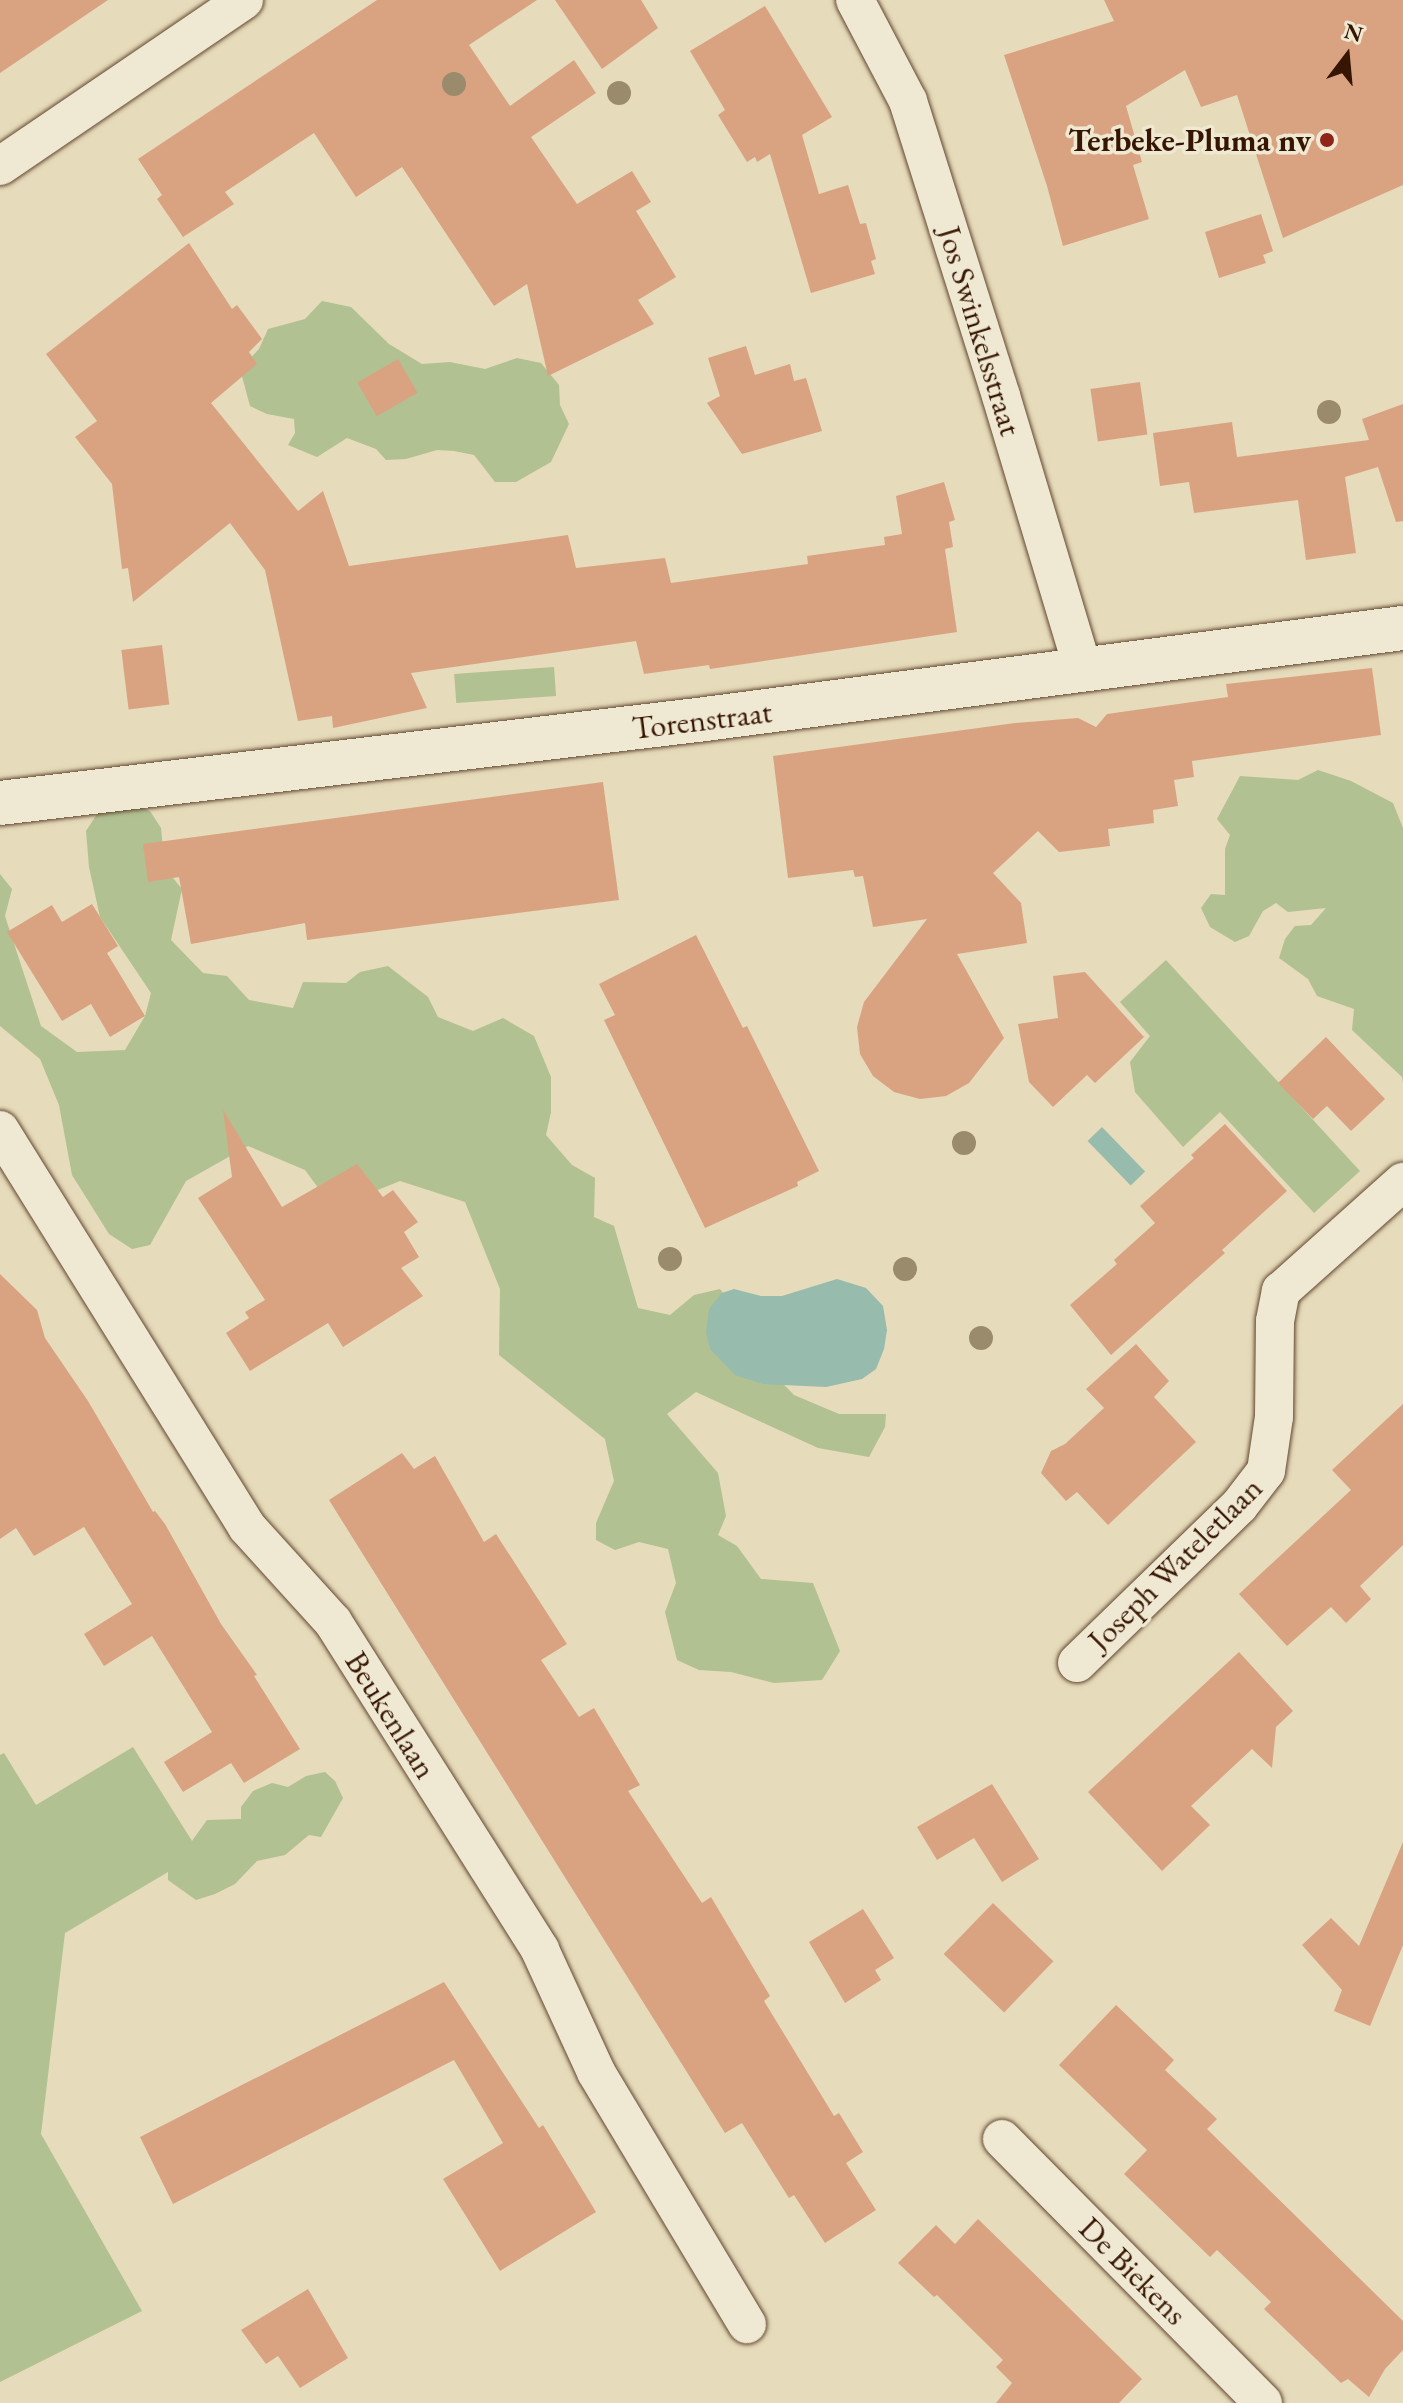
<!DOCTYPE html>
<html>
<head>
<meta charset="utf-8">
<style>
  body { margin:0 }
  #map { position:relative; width:1403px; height:2403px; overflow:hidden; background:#e6dbba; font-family:"EB Garamond",serif }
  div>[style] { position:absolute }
  .green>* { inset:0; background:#b1c192; transform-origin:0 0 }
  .water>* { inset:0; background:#97bbac; transform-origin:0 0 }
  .building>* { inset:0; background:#d9a382; transform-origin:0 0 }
  .roads { filter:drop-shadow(0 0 2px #624730) drop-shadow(0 0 2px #624730) }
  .minor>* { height:38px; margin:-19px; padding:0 19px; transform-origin:19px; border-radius:19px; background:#efe8d2 }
  .tertiary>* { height:44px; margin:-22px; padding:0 22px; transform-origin:22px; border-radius:22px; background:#efe8d2 }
  .trees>* { width:24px; height:24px; margin:-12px; border-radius:50%; background:#9a8b6c }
  .dots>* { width:22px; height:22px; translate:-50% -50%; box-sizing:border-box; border:4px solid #efe8d2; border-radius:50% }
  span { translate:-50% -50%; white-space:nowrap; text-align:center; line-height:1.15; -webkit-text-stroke:7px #efe8d2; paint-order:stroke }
  .poi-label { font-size:32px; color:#361602; font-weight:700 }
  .right { translate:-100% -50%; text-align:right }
  .street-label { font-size:32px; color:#361602 }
  .north { position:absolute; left:1307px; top:16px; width:80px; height:80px; -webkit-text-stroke:6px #efe8d2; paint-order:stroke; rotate:16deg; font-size:22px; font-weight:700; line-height:32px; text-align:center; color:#361602 }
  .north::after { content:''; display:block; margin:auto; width:28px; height:36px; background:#361602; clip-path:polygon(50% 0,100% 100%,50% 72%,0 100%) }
</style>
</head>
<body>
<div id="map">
  <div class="green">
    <div style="clip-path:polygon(322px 301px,351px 307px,389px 344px,422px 364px,450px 362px,485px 369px,517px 358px,541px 363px,559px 385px,560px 405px,569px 424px,551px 462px,516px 482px,495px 482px,474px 455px,454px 451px,437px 450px,406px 459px,386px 460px,376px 449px,347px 438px,317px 457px,288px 445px,295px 433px,294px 419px,267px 414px,250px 406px,240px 369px,259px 349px,268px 329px,305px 319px)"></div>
    <div style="left:554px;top:667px;width:29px;height:100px;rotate:86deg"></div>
    <div style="clip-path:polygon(1318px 770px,1351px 781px,1393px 803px,1403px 828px,1403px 1083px,1402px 1077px,1352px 1030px,1354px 1009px,1317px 996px,1308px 979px,1279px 958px,1285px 939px,1295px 926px,1311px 925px,1326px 908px,1288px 912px,1276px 903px,1263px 911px,1249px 936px,1235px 942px,1210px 927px,1201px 908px,1211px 894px,1225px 895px,1225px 849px,1230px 835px,1217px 819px,1240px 776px,1298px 780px)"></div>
    <div style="clip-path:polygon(131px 804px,150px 811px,161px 828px,165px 868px,182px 889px,171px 940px,203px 973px,227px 976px,249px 1000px,293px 1008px,303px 982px,346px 983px,360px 972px,388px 966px,428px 997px,438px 1017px,473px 1031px,503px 1018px,534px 1036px,551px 1077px,551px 1112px,546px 1135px,572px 1165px,595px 1178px,594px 1217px,614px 1226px,638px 1308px,670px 1315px,694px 1295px,720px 1289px,745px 1322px,768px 1368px,794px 1395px,839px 1414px,886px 1414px,885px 1427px,869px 1457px,818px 1448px,696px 1392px,667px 1414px,718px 1473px,726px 1516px,718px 1535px,737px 1546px,761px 1579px,813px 1583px,840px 1651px,822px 1680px,774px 1683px,731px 1672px,699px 1670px,677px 1660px,665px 1612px,676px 1583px,668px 1549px,639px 1542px,615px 1550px,596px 1540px,596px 1523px,614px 1481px,605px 1439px,499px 1355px,500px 1289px,465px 1202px,400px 1181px,333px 1208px,305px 1170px,248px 1146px,186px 1181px,150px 1245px,132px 1249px,109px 1234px,72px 1175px,59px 1105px,40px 1059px,0 1026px,0 874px,12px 889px,5px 916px,41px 1026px,77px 1052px,125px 1050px,145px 1016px,151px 993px,100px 917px,89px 867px,86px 831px,103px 805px)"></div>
    <div style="clip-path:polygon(1166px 960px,1360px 1171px,1314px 1213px,1220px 1112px,1183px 1147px,1135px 1092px,1130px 1062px,1150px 1036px,1120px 1002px)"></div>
    <div style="clip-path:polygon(133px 1747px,192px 1841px,207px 1820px,241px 1819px,241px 1807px,253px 1791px,272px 1783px,288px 1787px,306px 1776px,325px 1772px,335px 1781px,343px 1798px,321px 1837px,309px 1835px,285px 1855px,257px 1861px,235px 1884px,215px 1894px,196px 1900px,168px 1880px,168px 1872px,65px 1933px,41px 2134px,142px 2311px,0 2382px,0 1755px,4px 1753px,36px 1805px)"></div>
  </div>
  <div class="water">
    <div style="left:1102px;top:1127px;width:62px;height:20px;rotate:46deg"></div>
    <div style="clip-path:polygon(837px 1279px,866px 1288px,883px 1306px,887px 1330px,884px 1349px,876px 1369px,862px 1379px,826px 1387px,763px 1384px,735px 1375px,710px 1349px,706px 1333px,709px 1309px,722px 1293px,734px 1289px,761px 1296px,782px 1296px)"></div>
  </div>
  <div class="building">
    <div style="clip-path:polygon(0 0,108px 0,0 73px)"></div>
    <div style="clip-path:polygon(377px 0,537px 0,469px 45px,510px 106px,574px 60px,596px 93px,531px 137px,577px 204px,632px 171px,651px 202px,636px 211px,676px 277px,638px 300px,654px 324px,548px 376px,527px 284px,494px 306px,402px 167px,356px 197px,314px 133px,225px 192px,234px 204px,183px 237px,157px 199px,162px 195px,138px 159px)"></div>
    <div style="clip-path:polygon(555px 0,641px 0,658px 28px,602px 69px)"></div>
    <div style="clip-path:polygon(1104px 0,1403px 0,1403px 185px,1283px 238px,1237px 95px,1201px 107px,1185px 70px,1126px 106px,1142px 162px,1133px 165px,1149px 219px,1063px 246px,1047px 186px,1004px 55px,1114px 21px)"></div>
    <div style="clip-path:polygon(765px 6px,832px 117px,802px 135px,819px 194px,848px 185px,860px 224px,866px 223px,876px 259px,871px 261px,875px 274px,811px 293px,770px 154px,757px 162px,755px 157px,747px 162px,718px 115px,725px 110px,690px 51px)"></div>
    <div style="clip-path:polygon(1261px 214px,1273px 251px,1263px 255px,1266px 263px,1219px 278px,1205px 232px)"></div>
    <div style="clip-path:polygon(189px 243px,232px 309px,237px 305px,262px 339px,249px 352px,257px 364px,211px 403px,298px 511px,323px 491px,349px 566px,568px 535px,576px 568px,665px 558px,671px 583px,808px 564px,807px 556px,885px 545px,884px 537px,902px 534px,896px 496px,944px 482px,955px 520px,949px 522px,953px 547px,945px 549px,957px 632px,710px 669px,709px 665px,644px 674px,636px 641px,411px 673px,427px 708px,333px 728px,332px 716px,298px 721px,265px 570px,230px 523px,133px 602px,128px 568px,122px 569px,112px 484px,75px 437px,97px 421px,46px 354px)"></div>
    <div style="clip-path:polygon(746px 346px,755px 375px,790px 364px,794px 381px,806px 378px,822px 431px,742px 454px,707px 403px,720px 396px,708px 358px)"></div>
    <div style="left:398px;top:359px;width:39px;height:47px;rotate:60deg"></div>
    <div style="left:1140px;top:382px;width:53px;height:50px;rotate:82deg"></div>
    <div style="clip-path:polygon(1403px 404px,1403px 521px,1396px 522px,1378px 467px,1345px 477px,1356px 553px,1306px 560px,1298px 500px,1194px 513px,1189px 482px,1160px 486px,1153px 433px,1232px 422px,1237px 457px,1369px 440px,1362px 419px)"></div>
    <div style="left:162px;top:645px;width:60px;height:41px;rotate:83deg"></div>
    <div style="clip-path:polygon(1372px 668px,1381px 735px,1192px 761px,1194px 777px,1174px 780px,1178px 806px,1153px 810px,1154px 823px,1108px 829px,1110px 846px,1059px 852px,1038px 831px,993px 873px,1021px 903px,1027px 943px,957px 954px,1004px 1038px,969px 1083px,946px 1096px,920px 1099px,894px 1092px,873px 1076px,860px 1054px,857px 1027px,864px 1002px,927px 919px,873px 927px,863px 876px,855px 877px,853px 870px,788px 878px,773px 756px,1015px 723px,1078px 718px,1096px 727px,1107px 714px,1228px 697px,1226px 684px)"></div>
    <div style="clip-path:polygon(603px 782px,619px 900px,307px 940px,305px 923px,191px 944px,179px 877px,148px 882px,143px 844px)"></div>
    <div style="clip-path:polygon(92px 904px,118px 946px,107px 953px,145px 1016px,110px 1037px,91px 1004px,62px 1021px,7px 932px,52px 905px,62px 922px)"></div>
    <div style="clip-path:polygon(696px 935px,743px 1028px,747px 1026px,819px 1171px,797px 1182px,798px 1186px,705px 1228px,604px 1020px,615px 1015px,599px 984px)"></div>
    <div style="clip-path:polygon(1085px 972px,1144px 1037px,1095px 1083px,1087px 1075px,1053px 1107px,1029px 1082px,1018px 1024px,1058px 1018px,1053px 976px)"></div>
    <div style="clip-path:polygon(1326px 1037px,1385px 1099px,1351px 1131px,1327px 1106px,1313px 1119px,1278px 1083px)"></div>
    <div style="clip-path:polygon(223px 1110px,282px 1207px,357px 1164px,383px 1197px,393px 1190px,418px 1222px,404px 1232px,419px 1257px,401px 1268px,423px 1296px,343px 1347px,328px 1323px,250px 1371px,226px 1333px,249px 1318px,245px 1312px,265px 1300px,198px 1198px,232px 1177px)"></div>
    <div style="clip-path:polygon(1225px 1124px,1287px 1191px,1222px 1250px,1225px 1253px,1111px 1355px,1070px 1305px,1117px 1264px,1114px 1260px,1155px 1223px,1140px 1206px,1194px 1158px,1191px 1155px)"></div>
    <div style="clip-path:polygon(0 1274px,37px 1310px,45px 1338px,88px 1401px,153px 1512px,155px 1511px,165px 1524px,221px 1624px,257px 1675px,254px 1676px,300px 1749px,244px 1783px,231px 1763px,183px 1792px,164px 1762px,212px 1732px,152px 1636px,104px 1666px,84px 1634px,132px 1604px,84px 1527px,34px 1556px,16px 1528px,0 1539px)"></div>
    <div style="clip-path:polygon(1136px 1344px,1169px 1381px,1154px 1397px,1196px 1442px,1108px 1525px,1077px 1492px,1066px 1501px,1041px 1473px,1051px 1451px,1065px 1444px,1104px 1408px,1086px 1389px)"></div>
    <div style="clip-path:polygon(1403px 1404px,1403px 1545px,1360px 1586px,1371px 1599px,1346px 1623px,1331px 1607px,1287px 1646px,1239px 1594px,1351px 1490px,1332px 1470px)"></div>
    <div style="clip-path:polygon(402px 1453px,414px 1469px,435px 1456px,484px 1542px,496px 1534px,567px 1644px,541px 1660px,579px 1717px,594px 1708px,640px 1785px,628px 1791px,702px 1903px,711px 1897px,770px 1996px,764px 2001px,834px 2116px,839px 2113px,863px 2152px,846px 2163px,876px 2210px,825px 2243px,794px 2195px,789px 2198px,742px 2123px,725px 2133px,329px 1500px)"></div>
    <div style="clip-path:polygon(1239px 1652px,1293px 1711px,1276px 1727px,1272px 1768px,1252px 1749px,1191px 1806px,1210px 1825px,1162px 1871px,1088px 1792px)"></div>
    <div style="clip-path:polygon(992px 1784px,1039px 1859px,1002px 1882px,974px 1838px,937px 1860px,917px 1827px)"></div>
    <div style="clip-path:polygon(1403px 1842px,1403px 1945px,1370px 2026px,1334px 2011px,1342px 1990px,1302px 1945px,1331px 1918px,1359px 1946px)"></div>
    <div style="left:993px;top:1903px;width:84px;height:71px;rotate:44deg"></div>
    <div style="clip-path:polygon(863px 1909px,894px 1958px,875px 1970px,881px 1980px,845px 2003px,809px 1942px)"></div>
    <div style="clip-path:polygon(444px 1982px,539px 2128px,543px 2125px,596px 2212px,500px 2271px,443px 2179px,503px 2143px,454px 2060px,173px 2204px,140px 2137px)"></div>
    <div style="clip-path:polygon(1116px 2005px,1174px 2060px,1165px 2070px,1217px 2119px,1207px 2129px,1403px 2321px,1403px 2350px,1385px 2369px,1369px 2397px,1348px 2379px,1341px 2383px,1264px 2309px,1271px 2302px,1217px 2250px,1210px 2257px,1124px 2174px,1147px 2150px,1059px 2065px)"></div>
    <div style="clip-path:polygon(978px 2219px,1142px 2379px,1119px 2403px,996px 2403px,1012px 2383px,996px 2367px,1003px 2360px,937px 2295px,934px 2297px,898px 2263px,936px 2225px,955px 2244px)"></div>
    <div style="clip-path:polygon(308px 2289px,348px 2358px,300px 2388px,278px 2356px,266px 2364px,241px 2330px)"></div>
  </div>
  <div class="roads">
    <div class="minor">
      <div style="left:855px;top:0;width:114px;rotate:62.3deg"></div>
      <div style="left:908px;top:101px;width:309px;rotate:72.5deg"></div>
      <div style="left:1001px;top:396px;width:286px;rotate:73.3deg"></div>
      <div style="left:0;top:166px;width:295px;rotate:-34.2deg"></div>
      <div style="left:0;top:1130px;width:468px;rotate:58.1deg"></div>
      <div style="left:247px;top:1527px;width:128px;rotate:47.8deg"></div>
      <div style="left:333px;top:1622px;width:388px;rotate:57.7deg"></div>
      <div style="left:540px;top:1950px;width:134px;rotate:65.3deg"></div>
      <div style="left:596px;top:2072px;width:294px;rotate:59.1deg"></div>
      <div style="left:1077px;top:1663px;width:226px;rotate:-44.1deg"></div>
      <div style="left:1239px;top:1506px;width:44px;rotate:-52.4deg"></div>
      <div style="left:1266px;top:1471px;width:55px;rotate:-81.6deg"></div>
      <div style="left:1274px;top:1417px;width:96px;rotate:-89.4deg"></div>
      <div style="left:1275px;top:1321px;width:31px;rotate:-79deg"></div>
      <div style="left:1281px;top:1291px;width:164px;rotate:-41.8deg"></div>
      <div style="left:1002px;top:2139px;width:371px;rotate:45.3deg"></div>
    </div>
    <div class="tertiary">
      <div style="left:0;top:803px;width:710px;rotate:-6.79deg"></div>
      <div style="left:705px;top:719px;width:704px;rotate:-7.43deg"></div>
    </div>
  </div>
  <div class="trees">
    <div style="left:454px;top:84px"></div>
    <div style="left:619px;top:93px"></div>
    <div style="left:1329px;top:412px"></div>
    <div style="left:964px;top:1143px"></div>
    <div style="left:670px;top:1259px"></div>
    <div style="left:905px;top:1269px"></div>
    <div style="left:981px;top:1338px"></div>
  </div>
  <div class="dots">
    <div style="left:1327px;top:140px;background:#8f2418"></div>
  </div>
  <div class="poi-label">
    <span class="right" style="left:1311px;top:140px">Terbeke-Pluma nv</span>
  </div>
  <div class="street-label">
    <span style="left:980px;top:331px;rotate:73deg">Jos Swinkelsstraat</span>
    <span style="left:702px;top:720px;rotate:-7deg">Torenstraat</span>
    <span style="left:1175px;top:1564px;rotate:-45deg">Joseph Wateletlaan</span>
    <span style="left:391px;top:1715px;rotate:58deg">Beukenlaan</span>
    <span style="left:1133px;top:2271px;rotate:45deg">De Biekens</span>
  </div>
  <div class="north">N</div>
</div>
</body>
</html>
